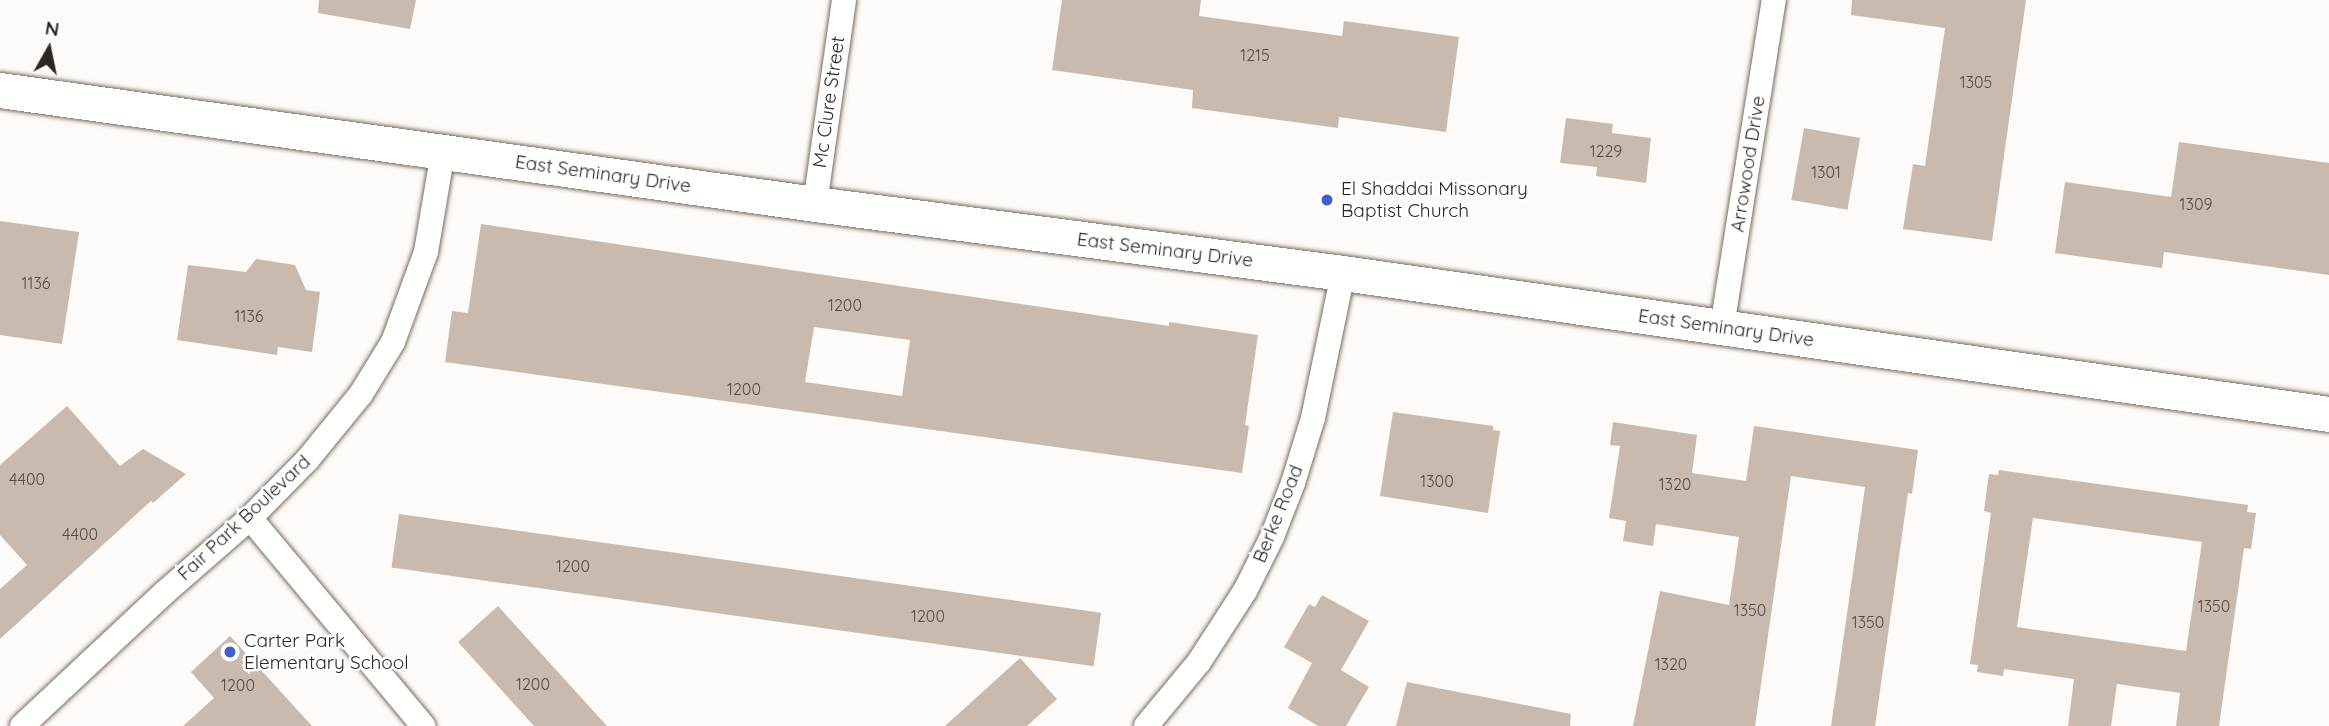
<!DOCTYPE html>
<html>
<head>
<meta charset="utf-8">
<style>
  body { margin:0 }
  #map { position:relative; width:2329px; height:726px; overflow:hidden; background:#fdfaf7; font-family:Quicksand,sans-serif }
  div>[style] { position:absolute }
  .building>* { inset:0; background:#c9baaf; transform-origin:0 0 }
  .roads { filter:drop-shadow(0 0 2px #796c61) drop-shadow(0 0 2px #796c61) }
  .street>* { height:24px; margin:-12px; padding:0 12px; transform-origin:12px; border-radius:12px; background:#fff }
  .secondary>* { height:35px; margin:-17.5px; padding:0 17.5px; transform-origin:17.5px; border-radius:17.5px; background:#fff }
  .dots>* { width:19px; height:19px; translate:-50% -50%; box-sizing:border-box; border:4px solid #fff; border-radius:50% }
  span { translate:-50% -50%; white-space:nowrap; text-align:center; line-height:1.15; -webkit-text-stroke:5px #fff; paint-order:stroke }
  .number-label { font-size:16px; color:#544c46 }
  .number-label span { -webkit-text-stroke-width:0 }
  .street-label { font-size:19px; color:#2d2723 }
  .poi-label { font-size:19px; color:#2d2723 }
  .left { translate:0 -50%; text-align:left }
  .north { position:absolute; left:14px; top:14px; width:70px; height:70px; -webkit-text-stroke:5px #fff; paint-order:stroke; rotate:9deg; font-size:19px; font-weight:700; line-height:28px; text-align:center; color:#2d2723 }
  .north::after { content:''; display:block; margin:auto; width:24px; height:32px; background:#2d2723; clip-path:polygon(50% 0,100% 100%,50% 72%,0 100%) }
</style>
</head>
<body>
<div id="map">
  <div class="building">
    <div style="clip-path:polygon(319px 0,416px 0,410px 29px,318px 13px)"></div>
    <div style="clip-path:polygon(1062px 0,1201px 0,1199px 16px,1342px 36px,1344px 21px,1459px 37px,1446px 132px,1339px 117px,1338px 128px,1192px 108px,1193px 90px,1052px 70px)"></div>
    <div style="clip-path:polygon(1852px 0,2026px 0,1992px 241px,1903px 229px,1913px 164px,1925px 166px,1945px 28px,1851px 15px)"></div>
    <div style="clip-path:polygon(1566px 118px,1613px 124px,1612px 133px,1651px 138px,1646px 183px,1596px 176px,1597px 167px,1560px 163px)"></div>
    <div style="left:1804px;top:128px;width:57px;height:73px;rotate:10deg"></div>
    <div style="clip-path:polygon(2179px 142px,2329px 163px,2329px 275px,2164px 252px,2162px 268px,2055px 253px,2065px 182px,2171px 197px)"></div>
    <div style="clip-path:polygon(0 221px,79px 232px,62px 344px,0 335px)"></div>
    <div style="clip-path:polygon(evenodd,481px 224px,1169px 326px,1169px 322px,1258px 335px,1245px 425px,1249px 426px,1242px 473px,445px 362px,452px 311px,468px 313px,481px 224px,814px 327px,910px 340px,902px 396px,805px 382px,814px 327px)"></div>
    <div style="clip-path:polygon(256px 259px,295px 265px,306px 290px,320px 292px,312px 352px,278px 347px,277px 355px,177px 340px,188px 265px,246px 272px)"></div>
    <div style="clip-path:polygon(67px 406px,120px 466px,143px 449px,186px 474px,153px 503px,151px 501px,0 639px,0 589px,27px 565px,0 535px,0 465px)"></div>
    <div style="clip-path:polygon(1393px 412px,1493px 426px,1493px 430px,1500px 431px,1488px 513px,1380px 496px)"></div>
    <div style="clip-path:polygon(1613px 422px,1697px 435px,1692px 473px,1746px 481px,1754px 426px,1918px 450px,1912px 494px,1908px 493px,1875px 726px,1831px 726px,1865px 487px,1791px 476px,1755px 726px,1633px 726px,1660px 591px,1729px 605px,1739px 537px,1656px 524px,1653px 546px,1623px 541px,1626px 521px,1609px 518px,1620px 446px,1610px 445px)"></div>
    <div style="clip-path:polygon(evenodd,1999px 470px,2248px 505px,2247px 512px,2256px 513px,2251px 549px,2244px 548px,2219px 726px,2176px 726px,2180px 693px,2117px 684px,2111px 726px,2068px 726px,2074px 679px,2004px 669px,2003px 676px,1977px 672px,1978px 665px,1970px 664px,1991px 513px,1984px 511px,1989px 474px,1998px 475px,1999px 470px,2033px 518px,2202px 542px,2186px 651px,2017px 627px,2033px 518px)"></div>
    <div style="left:399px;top:514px;width:709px;height:54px;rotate:8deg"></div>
    <div style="clip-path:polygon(1322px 595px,1369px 621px,1341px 670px,1369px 687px,1346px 726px,1318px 726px,1288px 708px,1312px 663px,1284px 647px,1309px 604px,1315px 607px)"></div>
    <div style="clip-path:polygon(498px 606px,607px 726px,534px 726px,458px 642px)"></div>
    <div style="clip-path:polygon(230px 636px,312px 726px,183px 726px,214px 698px,191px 672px)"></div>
    <div style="clip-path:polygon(1020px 658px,1057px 699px,1027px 726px,945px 726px)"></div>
    <div style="clip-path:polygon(1407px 682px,1571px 714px,1570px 726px,1396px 726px)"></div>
  </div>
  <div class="roads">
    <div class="street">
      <div style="left:815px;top:204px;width:206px;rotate:-81.9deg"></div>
      <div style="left:1722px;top:327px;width:331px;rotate:-81deg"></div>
      <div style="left:250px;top:518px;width:271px;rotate:50.2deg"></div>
      <div style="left:22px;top:726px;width:193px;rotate:-43.1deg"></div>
      <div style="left:163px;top:594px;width:116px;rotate:-41.1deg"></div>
      <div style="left:250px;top:518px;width:83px;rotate:-45.5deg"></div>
      <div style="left:308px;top:459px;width:84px;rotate:-50.8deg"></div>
      <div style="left:361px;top:394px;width:61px;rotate:-58.4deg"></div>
      <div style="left:393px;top:342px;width:96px;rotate:-69.9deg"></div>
      <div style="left:426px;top:252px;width:101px;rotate:-80.4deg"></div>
      <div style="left:1146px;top:726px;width:83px;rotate:-50.4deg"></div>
      <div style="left:1199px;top:662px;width:85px;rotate:-57.1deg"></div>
      <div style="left:1245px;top:591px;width:60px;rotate:-63.4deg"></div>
      <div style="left:1272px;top:537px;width:58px;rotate:-68.7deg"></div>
      <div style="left:1293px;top:483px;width:68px;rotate:-72.9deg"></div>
      <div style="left:1313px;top:418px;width:148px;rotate:-78.3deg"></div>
    </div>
    <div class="secondary">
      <div style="left:0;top:90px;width:823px;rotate:7.96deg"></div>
      <div style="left:815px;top:204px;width:532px;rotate:7.45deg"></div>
      <div style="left:1343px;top:273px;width:996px;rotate:8.14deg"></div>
    </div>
  </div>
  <div class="dots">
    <div style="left:1327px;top:200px;background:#435ccf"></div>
    <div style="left:230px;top:652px;background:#435ccf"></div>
  </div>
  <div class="number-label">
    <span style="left:1255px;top:55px">1215</span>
    <span style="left:1976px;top:82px">1305</span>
    <span style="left:1606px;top:151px">1229</span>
    <span style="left:1826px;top:172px">1301</span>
    <span style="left:2196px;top:204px">1309</span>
    <span style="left:36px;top:283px">1136</span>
    <span style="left:845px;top:305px">1200</span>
    <span style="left:249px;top:316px">1136</span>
    <span style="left:744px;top:389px">1200</span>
    <span style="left:27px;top:479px">4400</span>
    <span style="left:1437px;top:481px">1300</span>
    <span style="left:1675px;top:484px">1320</span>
    <span style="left:80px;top:534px">4400</span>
    <span style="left:573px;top:566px">1200</span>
    <span style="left:2214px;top:606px">1350</span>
    <span style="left:1750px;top:610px">1350</span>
    <span style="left:928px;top:616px">1200</span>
    <span style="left:1868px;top:622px">1350</span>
    <span style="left:1671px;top:664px">1320</span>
    <span style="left:533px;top:684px">1200</span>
    <span style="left:238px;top:685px">1200</span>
  </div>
  <div class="street-label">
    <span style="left:829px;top:102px;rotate:-82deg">Mc Clure Street</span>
    <span style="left:1748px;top:164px;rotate:-81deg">Arrowood Drive</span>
    <span style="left:603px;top:174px;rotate:8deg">East Seminary Drive</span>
    <span style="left:1165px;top:250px;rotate:7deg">East Seminary Drive</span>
    <span style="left:1726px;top:328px;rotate:8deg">East Seminary Drive</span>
    <span style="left:1278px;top:514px;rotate:-68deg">Berke Road</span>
    <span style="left:244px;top:518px;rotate:-43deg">Fair Park Boulevard</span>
  </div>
  <div class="poi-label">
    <span class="left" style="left:1341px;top:200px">El Shaddai Missonary<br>Baptist Church</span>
    <span class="left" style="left:244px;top:652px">Carter Park<br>Elementary School</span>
  </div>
  <div class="north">N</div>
</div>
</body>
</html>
